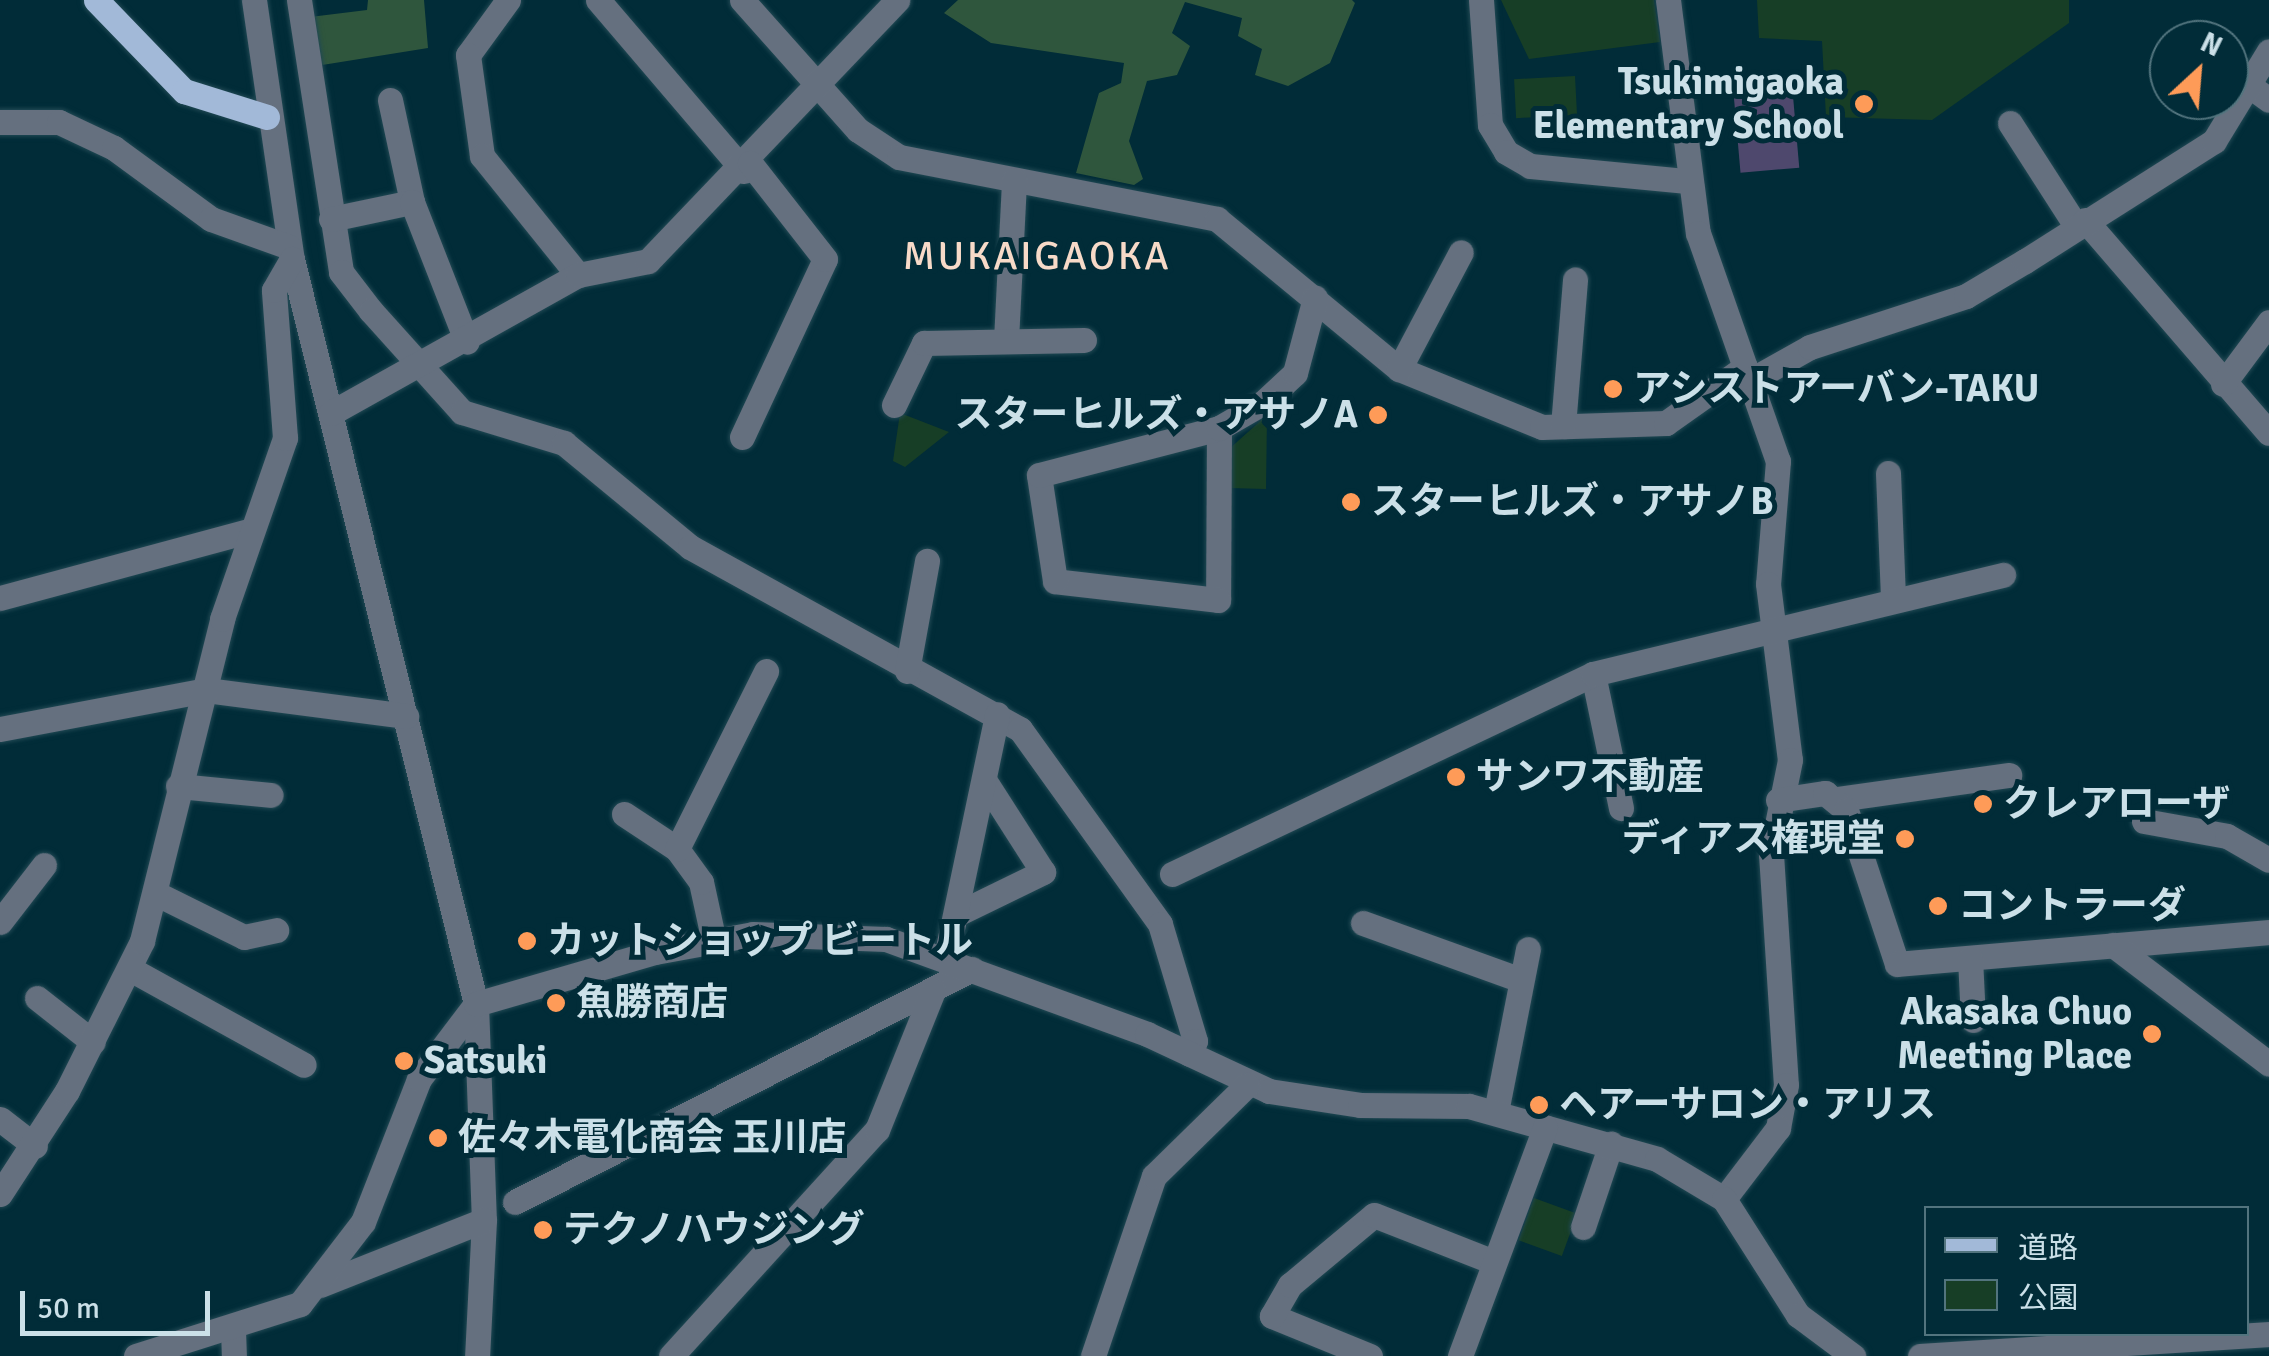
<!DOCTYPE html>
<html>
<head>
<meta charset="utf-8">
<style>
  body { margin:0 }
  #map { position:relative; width:2269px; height:1356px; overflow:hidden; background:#012c38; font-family:Signika,"Noto Sans JP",sans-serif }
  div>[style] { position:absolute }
  .green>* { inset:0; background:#173e26; transform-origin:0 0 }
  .forest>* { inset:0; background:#2f563d }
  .water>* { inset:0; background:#4e486d; transform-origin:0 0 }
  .roads { filter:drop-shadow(0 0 2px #214954) drop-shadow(0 0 2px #214954) }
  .minor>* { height:25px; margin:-12.5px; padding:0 12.5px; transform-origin:12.5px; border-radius:12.5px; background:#65707f }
  .major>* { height:25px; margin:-12.5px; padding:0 12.5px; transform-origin:12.5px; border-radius:12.5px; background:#a2b9d8 }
  .dots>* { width:28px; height:28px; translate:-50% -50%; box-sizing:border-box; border:5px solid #012c38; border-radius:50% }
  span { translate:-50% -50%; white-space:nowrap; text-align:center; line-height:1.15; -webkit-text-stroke:10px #012c38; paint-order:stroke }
  .poi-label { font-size:38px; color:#cbe0e8; font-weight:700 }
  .right { translate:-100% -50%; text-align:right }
  .left { translate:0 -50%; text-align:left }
  .neighbourhood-label { font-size:40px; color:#f7dac8; letter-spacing:2.5px }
  .legend { position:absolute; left:1924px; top:1206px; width:325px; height:130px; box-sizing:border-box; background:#012c38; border:2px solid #52747e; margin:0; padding:12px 18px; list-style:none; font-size:30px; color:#cbe0e8 }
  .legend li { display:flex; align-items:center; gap:20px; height:50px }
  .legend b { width:50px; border:2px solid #52747e }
  .north { position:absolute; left:2149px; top:20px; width:100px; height:100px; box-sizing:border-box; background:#012c38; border:2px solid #52747e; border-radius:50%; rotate:26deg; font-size:28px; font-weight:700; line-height:40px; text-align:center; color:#cbe0e8 }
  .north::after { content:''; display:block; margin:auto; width:35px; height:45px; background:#fe9b58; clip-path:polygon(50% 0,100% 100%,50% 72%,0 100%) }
  .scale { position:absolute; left:20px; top:1291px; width:190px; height:45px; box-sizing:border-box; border:5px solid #cbe0e8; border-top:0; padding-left:12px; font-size:30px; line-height:35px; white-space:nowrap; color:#cbe0e8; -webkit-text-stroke:8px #012c38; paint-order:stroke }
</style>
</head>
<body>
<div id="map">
  <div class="green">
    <div style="clip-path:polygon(1501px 0,1654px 0,1660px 42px,1529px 59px)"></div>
    <div style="clip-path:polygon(1757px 0,2069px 0,2069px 23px,1932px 120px,1826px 117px,1822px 41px,1759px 38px)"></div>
    <div style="left:1575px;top:76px;width:39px;height:61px;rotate:87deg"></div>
    <div style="clip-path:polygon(900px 413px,949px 432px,905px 467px,893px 461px)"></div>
    <div style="clip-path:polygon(1267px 415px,1266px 489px,1229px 488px,1228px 450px)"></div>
    <div style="left:1534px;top:1198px;width:46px;height:45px;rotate:20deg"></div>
  </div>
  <div class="forest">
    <div style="clip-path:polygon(368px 0,424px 0,428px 48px,316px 66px,310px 17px,367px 10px)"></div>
    <div style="clip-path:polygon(958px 0,1352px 0,1355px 3px,1330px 63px,1288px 86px,1255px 75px,1262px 49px,1238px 36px,1242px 18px,1185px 2px,1172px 33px,1190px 46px,1177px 75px,1147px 81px,1129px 141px,1143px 179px,1134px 185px,1076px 173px,1099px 93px,1121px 83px,1124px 63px,991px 43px,944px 13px)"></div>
  </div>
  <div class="water">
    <div style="left:1791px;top:73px;width:95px;height:59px;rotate:85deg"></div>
  </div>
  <div class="roads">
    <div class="minor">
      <div style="left:254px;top:0;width:262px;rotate:81.7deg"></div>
      <div style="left:292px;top:259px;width:767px;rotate:76.13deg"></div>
      <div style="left:476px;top:1004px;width:216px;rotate:87.9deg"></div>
      <div style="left:484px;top:1220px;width:136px;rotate:92.9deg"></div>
      <div style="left:299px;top:0;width:275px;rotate:81.2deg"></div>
      <div style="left:341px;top:272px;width:49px;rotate:52.4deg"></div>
      <div style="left:371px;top:311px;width:136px;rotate:48deg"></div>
      <div style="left:462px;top:412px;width:107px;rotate:16.9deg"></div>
      <div style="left:564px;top:443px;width:163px;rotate:39.5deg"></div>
      <div style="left:690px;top:547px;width:377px;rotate:28.9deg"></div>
      <div style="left:1020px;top:729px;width:240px;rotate:54.3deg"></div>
      <div style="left:1160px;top:924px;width:122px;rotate:73.3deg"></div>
      <div style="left:1195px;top:1041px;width:14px;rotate:115deg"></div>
      <div style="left:508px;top:0;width:68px;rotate:126deg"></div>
      <div style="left:468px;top:55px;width:102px;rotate:82.1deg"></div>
      <div style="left:482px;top:156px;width:153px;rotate:51.1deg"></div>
      <div style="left:598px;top:0;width:225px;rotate:49.5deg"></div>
      <div style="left:742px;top:0;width:174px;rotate:48.3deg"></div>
      <div style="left:858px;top:130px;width:49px;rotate:33.4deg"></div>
      <div style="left:899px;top:157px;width:324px;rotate:11deg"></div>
      <div style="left:1217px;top:219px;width:236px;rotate:39.5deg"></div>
      <div style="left:1399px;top:369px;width:154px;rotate:22.1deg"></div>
      <div style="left:1542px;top:427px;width:124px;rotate:-1.8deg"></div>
      <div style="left:1666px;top:423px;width:97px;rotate:-35.3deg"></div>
      <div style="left:1481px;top:0;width:125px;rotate:85.9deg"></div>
      <div style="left:1490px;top:125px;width:31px;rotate:59deg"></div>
      <div style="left:1506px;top:152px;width:28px;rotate:30deg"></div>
      <div style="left:1530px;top:166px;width:156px;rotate:5.5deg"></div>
      <div style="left:1668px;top:0;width:235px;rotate:82.7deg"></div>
      <div style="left:1698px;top:233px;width:242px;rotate:70.7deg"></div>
      <div style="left:1778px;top:461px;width:123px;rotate:94.6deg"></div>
      <div style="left:1768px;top:584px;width:177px;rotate:82.9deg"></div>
      <div style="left:1790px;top:760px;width:96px;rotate:101.4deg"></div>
      <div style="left:1771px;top:854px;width:231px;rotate:86.3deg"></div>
      <div style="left:1786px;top:1085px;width:44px;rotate:100.5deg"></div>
      <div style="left:1778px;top:1128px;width:89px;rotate:127.3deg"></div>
      <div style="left:2247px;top:84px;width:27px;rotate:36deg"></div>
      <div style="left:390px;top:100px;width:104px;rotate:77.8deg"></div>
      <div style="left:0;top:122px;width:59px"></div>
      <div style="left:59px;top:122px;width:61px;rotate:25.3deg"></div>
      <div style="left:114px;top:148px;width:120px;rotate:36.2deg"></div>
      <div style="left:211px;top:219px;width:83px;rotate:19.7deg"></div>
      <div style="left:2010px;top:123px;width:122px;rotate:57.3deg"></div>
      <div style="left:331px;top:219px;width:83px;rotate:-11.9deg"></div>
      <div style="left:412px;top:202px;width:150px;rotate:68.6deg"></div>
      <div style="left:2085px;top:220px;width:281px;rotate:49.2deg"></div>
      <div style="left:1006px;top:340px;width:160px;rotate:-87.1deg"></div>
      <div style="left:1399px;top:369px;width:132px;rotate:-62.1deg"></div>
      <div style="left:1753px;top:379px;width:65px;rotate:-29.3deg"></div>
      <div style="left:1810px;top:347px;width:164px;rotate:-18.1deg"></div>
      <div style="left:1966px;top:296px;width:69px;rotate:-30.7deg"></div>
      <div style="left:2025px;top:261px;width:224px;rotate:-32.4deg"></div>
      <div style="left:2214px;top:141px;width:105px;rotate:-58.6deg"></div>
      <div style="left:2223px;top:384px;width:77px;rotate:-53.4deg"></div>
      <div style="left:894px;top:405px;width:69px;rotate:-64.2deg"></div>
      <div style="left:924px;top:343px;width:160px;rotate:-1.1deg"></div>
      <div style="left:331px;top:413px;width:283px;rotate:-29.2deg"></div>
      <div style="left:578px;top:275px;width:71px;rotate:-11.3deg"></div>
      <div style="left:648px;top:261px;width:361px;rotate:-46.3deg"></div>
      <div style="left:1563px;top:426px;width:147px;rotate:-85.3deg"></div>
      <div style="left:1219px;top:428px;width:172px;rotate:90.3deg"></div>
      <div style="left:1218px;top:600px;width:164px;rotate:-173.4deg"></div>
      <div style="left:1055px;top:581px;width:107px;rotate:-98.6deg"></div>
      <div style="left:1039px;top:475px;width:186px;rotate:-14.6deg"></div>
      <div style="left:1219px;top:428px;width:52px;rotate:-30deg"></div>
      <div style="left:1264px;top:402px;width:42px;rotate:-43.1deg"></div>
      <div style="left:1295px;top:373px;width:78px;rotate:-75.1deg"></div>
      <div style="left:742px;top:437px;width:196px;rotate:-65deg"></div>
      <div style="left:825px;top:259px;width:122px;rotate:-128deg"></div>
      <div style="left:1888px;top:473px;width:126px;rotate:87.7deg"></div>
      <div style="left:0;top:598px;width:258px;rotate:-15.1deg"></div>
      <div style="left:907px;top:671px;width:112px;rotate:-79.7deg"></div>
      <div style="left:1593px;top:674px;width:137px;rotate:78.2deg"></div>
      <div style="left:0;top:729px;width:210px;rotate:-10.7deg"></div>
      <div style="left:206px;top:690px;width:202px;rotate:7.4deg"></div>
      <div style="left:178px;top:786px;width:93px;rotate:5.5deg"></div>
      <div style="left:1838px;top:799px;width:173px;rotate:-8deg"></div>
      <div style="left:1778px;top:800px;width:48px;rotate:-8.5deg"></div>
      <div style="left:1825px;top:793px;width:27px;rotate:39deg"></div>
      <div style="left:1846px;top:810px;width:162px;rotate:71.7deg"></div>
      <div style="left:1897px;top:964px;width:373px;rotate:-4.9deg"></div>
      <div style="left:624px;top:814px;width:64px;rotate:33.4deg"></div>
      <div style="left:2144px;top:821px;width:84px;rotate:10.2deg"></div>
      <div style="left:2227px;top:836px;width:48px;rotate:29.7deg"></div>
      <div style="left:1172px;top:874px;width:466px;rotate:-25.4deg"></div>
      <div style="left:1593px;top:674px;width:422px;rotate:-13.6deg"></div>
      <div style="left:155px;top:893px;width:99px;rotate:26.3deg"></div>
      <div style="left:244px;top:937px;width:33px;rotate:-12deg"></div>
      <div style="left:957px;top:914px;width:96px;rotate:-26deg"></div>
      <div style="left:1043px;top:872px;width:106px;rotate:-122.6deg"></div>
      <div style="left:0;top:922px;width:72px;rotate:-52.3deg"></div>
      <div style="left:1363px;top:923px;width:168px;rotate:19.8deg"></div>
      <div style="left:713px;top:937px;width:56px;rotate:-102.3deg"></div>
      <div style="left:701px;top:882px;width:41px;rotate:-126deg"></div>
      <div style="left:677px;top:849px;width:199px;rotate:-63.4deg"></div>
      <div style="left:2113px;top:945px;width:196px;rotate:37.3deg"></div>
      <div style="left:946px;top:957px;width:248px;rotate:-78.1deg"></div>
      <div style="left:1970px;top:958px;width:62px;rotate:87.2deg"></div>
      <div style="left:132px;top:970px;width:196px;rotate:28.9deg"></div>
      <div style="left:37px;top:998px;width:71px;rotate:38.2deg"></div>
      <div style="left:1496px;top:1112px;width:166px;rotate:-78.9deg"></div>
      <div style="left:0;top:1119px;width:44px;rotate:37.6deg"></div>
      <div style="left:0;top:1194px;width:123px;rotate:-57deg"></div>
      <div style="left:67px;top:1091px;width:168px;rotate:-63.4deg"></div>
      <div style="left:142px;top:941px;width:332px;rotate:-76deg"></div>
      <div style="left:222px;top:619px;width:192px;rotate:-70.8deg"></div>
      <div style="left:285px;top:438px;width:148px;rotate:-94.3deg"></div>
      <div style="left:274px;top:290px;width:36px;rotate:-60deg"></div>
      <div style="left:515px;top:1202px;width:513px;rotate:-27.01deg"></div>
      <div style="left:1583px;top:1227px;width:88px;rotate:-71.4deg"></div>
      <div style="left:320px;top:1285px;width:176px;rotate:-21.6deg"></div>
      <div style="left:233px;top:1330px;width:26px;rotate:88deg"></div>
      <div style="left:136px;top:1356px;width:172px;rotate:-17.6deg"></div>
      <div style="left:300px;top:1304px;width:103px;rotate:-52.5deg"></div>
      <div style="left:363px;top:1222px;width:154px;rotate:-68.6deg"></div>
      <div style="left:419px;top:1079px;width:94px;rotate:-52.8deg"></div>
      <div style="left:476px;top:1004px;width:186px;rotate:-16.2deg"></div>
      <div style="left:655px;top:952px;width:100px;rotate:-10.4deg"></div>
      <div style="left:753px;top:934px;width:133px;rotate:2.2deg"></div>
      <div style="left:886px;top:939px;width:278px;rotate:20deg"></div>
      <div style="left:1147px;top:1034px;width:135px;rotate:25deg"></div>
      <div style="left:1269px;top:1091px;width:92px;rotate:8.7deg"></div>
      <div style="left:1360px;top:1105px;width:109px;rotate:0.5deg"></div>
      <div style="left:1469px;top:1106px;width:195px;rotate:15.7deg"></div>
      <div style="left:1657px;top:1159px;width:78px;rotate:30.8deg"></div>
      <div style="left:1724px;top:1199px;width:138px;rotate:57.5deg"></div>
      <div style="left:1798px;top:1315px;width:69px;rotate:36.7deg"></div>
      <div style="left:671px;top:1356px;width:306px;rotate:-47.7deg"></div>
      <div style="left:877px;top:1130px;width:150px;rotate:-68.1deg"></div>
      <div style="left:1093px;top:1356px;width:190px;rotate:-71.3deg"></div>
      <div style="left:1154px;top:1176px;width:130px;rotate:-44.4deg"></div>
      <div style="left:1370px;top:1356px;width:106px;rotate:-157.8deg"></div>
      <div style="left:1272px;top:1316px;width:36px;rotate:-60deg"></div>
      <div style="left:1290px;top:1285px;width:109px;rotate:-39.8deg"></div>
      <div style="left:1374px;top:1215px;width:129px;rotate:21.4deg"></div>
      <div style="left:1460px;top:1356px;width:244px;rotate:-69.6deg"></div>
      <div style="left:1920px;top:1356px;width:350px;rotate:-3.6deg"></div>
    </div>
    <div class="major">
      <div style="left:96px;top:0;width:127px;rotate:46deg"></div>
      <div style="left:184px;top:91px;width:87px;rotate:17.4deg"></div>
    </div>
  </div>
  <div class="dots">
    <div style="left:1864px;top:104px;background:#fe9b58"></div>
    <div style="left:1613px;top:389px;background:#fe9b58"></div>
    <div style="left:1378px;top:415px;background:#fe9b58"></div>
    <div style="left:1351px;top:502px;background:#fe9b58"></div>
    <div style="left:1456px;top:777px;background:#fe9b58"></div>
    <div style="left:1983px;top:804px;background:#fe9b58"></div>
    <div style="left:1905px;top:839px;background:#fe9b58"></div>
    <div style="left:1938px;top:906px;background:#fe9b58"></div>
    <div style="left:527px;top:941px;background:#fe9b58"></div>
    <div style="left:556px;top:1003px;background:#fe9b58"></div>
    <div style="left:2152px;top:1034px;background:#fe9b58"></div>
    <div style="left:404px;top:1061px;background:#fe9b58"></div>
    <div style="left:1539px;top:1105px;background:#fe9b58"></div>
    <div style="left:438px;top:1138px;background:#fe9b58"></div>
    <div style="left:543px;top:1230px;background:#fe9b58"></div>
  </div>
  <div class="poi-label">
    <span class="right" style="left:1844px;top:104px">Tsukimigaoka<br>Elementary School</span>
    <span class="left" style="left:1633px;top:389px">アシストアーバン-TAKU</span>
    <span class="right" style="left:1358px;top:415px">スターヒルズ・アサノA</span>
    <span class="left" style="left:1371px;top:502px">スターヒルズ・アサノB</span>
    <span class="left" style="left:1476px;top:777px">サンワ不動産</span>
    <span class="left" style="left:2003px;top:804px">クレアローザ</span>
    <span class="right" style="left:1885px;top:839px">ディアス権現堂</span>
    <span class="left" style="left:1958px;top:906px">コントラーダ</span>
    <span class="left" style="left:547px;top:941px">カットショップ ビートル</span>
    <span class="left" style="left:576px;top:1003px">魚勝商店</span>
    <span class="right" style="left:2132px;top:1034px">Akasaka Chuo<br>Meeting Place</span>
    <span class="left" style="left:424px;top:1061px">Satsuki</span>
    <span class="left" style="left:1559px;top:1105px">ヘアーサロン・アリス</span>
    <span class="left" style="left:458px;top:1138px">佐々木電化商会 玉川店</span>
    <span class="left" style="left:563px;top:1230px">テクノハウジング</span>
  </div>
  <div class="neighbourhood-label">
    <span style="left:1037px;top:256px">MUKAIGAOKA</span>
  </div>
  <ul class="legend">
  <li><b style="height:12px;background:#a2b9d8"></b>道路</li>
  <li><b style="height:28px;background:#173e26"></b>公園</li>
  </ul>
  <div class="north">N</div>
  <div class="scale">50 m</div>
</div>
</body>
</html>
